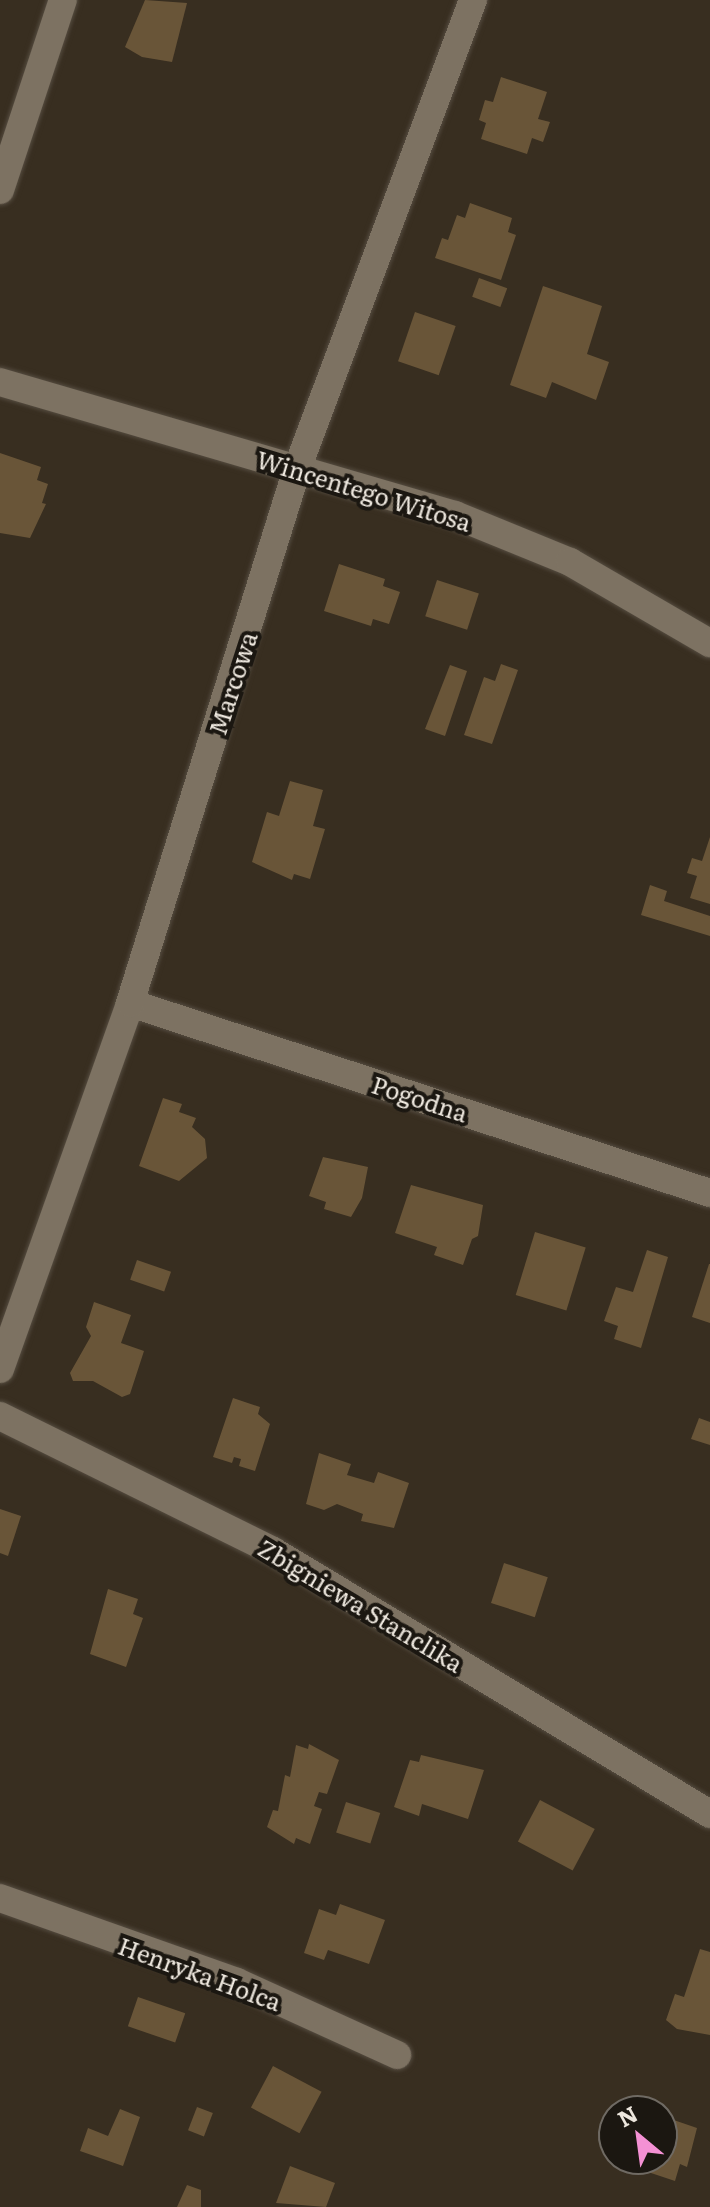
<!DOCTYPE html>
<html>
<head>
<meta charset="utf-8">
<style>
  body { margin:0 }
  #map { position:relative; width:710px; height:2207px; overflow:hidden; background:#382e20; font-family:Literata,serif }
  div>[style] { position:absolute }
  .building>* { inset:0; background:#695538; transform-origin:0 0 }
  .roads { filter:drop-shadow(0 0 2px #554c40) drop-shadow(0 0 2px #554c40) }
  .street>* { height:28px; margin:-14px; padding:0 14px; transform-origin:14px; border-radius:14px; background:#7d7262 }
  span { translate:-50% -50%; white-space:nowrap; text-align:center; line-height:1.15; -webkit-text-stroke:8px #1b1711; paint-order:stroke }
  .street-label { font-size:24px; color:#ede7de }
  .north { position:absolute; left:598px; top:2095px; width:80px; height:80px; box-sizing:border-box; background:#1b1711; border:2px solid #6f6a63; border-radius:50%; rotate:331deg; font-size:22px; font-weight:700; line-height:32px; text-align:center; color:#ede7de }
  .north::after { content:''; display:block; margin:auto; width:28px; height:36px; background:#f491d4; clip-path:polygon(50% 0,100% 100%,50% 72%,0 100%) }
</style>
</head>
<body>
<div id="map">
  <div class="building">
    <div style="clip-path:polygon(145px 0,187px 3px,172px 62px,142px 57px,125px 47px)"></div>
    <div style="clip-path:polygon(501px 77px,547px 92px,538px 119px,550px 122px,543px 142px,532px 138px,527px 154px,481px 139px,486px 123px,479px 120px,485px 100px,493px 102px)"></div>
    <div style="clip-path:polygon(470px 203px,512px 218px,508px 232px,516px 235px,501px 280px,435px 258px,442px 238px,448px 240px,457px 215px,465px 218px)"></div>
    <div style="left:479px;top:278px;width:30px;height:20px;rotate:20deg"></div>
    <div style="clip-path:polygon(543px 286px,602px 306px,587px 354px,609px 362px,596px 400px,552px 382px,546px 398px,510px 385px)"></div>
    <div style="left:415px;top:312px;width:43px;height:52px;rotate:19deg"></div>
    <div style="clip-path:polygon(0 453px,41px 467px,37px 480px,48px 484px,42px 503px,46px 504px,30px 538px,0 533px)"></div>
    <div style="clip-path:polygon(339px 564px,385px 579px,383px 586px,400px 592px,389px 624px,373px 619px,371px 626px,324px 611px)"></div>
    <div style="left:437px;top:580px;width:44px;height:38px;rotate:18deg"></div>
    <div style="clip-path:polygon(501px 664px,518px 670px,492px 744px,464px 735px,484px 677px,495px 681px)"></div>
    <div style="clip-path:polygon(450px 665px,467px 671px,445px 736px,425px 729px)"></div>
    <div style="clip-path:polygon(290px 781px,323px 790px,313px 826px,325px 829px,310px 879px,294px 874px,292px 880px,252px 862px,267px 812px,279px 816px)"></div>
    <div style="clip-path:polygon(710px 837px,710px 904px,690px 898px,697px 876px,687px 873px,692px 858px,702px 861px)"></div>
    <div style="clip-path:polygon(650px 885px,667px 891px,664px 901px,710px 916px,710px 936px,641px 915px)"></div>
    <div style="clip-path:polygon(163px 1098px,182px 1104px,179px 1112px,196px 1118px,192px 1127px,205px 1139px,207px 1158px,179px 1181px,139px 1166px)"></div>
    <div style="clip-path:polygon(323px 1157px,368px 1167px,362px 1198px,351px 1217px,324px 1209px,326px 1202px,309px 1196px)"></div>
    <div style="clip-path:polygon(411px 1185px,483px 1205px,478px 1236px,472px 1239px,463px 1265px,434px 1255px,437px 1247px,395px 1233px)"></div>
    <div style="left:535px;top:1232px;width:53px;height:66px;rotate:17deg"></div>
    <div style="clip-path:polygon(647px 1250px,668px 1257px,641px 1348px,614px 1339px,618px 1326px,604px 1321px,616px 1287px,633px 1292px)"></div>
    <div style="left:137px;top:1260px;width:36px;height:21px;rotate:19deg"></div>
    <div style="clip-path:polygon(709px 1264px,710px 1264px,710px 1323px,692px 1317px)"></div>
    <div style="clip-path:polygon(94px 1302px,131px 1315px,121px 1343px,144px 1351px,130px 1394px,122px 1397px,93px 1381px,73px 1381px,70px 1373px,91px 1336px,86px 1327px)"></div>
    <div style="clip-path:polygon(233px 1398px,260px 1407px,258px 1414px,270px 1424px,255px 1471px,239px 1466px,241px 1459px,234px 1457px,232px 1463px,213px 1457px)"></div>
    <div style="clip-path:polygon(699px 1418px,710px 1422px,710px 1445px,691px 1439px)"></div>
    <div style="clip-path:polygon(319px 1453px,351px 1464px,347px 1475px,374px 1483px,378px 1472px,409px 1483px,394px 1528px,361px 1521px,363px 1514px,337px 1504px,324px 1510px,306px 1504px)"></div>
    <div style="clip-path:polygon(0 1509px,21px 1516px,8px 1556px,0 1553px)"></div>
    <div style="left:504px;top:1563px;width:46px;height:42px;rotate:18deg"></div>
    <div style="clip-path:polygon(108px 1589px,138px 1599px,133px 1614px,143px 1618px,126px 1667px,90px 1654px)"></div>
    <div style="clip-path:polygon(309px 1744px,339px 1760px,327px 1794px,319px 1792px,314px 1806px,322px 1809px,310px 1844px,296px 1838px,294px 1844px,267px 1827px,273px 1810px,278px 1811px,285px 1775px,290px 1777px,296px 1745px,308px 1749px)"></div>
    <div style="clip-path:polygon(421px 1755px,484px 1770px,468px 1819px,422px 1804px,419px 1816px,394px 1807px,410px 1760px,419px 1762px)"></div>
    <div style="left:540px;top:1800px;width:62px;height:47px;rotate:28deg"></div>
    <div style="left:346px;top:1802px;width:36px;height:32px;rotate:18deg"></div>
    <div style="clip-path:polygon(340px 1904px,385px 1920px,369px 1964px,328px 1950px,324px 1960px,304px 1953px,319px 1909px,336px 1915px)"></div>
    <div style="clip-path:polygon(700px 1949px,710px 1952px,710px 2035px,677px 2029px,666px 2020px,675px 1994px,684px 1997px)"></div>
    <div style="left:138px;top:1997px;width:50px;height:31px;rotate:19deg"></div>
    <div style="left:273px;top:2066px;width:55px;height:47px;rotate:28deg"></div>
    <div style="left:197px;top:2107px;width:17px;height:25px;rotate:21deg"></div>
    <div style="clip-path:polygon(120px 2109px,140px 2117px,123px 2166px,80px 2151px,88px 2128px,108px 2136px)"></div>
    <div style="clip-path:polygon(662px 2116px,697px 2128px,687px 2167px,680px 2164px,675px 2181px,630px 2166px,632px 2159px,662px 2159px)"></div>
    <div style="clip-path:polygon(290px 2166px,335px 2183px,326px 2207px,276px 2203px)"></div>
    <div style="clip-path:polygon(187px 2185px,201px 2190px,201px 2207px,177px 2207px)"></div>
  </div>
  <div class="roads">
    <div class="street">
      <div style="left:0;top:190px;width:200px;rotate:-71.7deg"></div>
      <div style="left:0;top:382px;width:474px;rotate:16.3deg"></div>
      <div style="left:455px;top:515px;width:124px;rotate:22.2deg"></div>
      <div style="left:570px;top:562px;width:162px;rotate:30.1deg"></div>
      <div style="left:130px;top:1003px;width:610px;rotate:18.14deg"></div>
      <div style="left:0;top:1369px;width:388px;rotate:-70.4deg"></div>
      <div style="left:130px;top:1003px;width:560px;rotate:-72.63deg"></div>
      <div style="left:297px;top:469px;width:501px;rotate:-69.43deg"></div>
      <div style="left:0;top:1416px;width:305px;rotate:26.3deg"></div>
      <div style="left:273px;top:1551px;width:510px;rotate:31.04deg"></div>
      <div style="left:0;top:1898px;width:251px;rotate:19.5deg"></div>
      <div style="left:237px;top:1982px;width:176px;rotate:24.5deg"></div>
    </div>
  </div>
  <div class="street-label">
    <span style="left:364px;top:490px;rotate:17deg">Wincentego Witosa</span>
    <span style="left:232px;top:683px;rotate:-72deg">Marcowa</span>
    <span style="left:420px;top:1098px;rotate:18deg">Pogodna</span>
    <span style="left:361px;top:1605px;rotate:31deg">Zbigniewa Stanclika</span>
    <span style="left:200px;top:1973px;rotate:20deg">Henryka Holca</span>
  </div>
  <div class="north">N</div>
</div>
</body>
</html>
